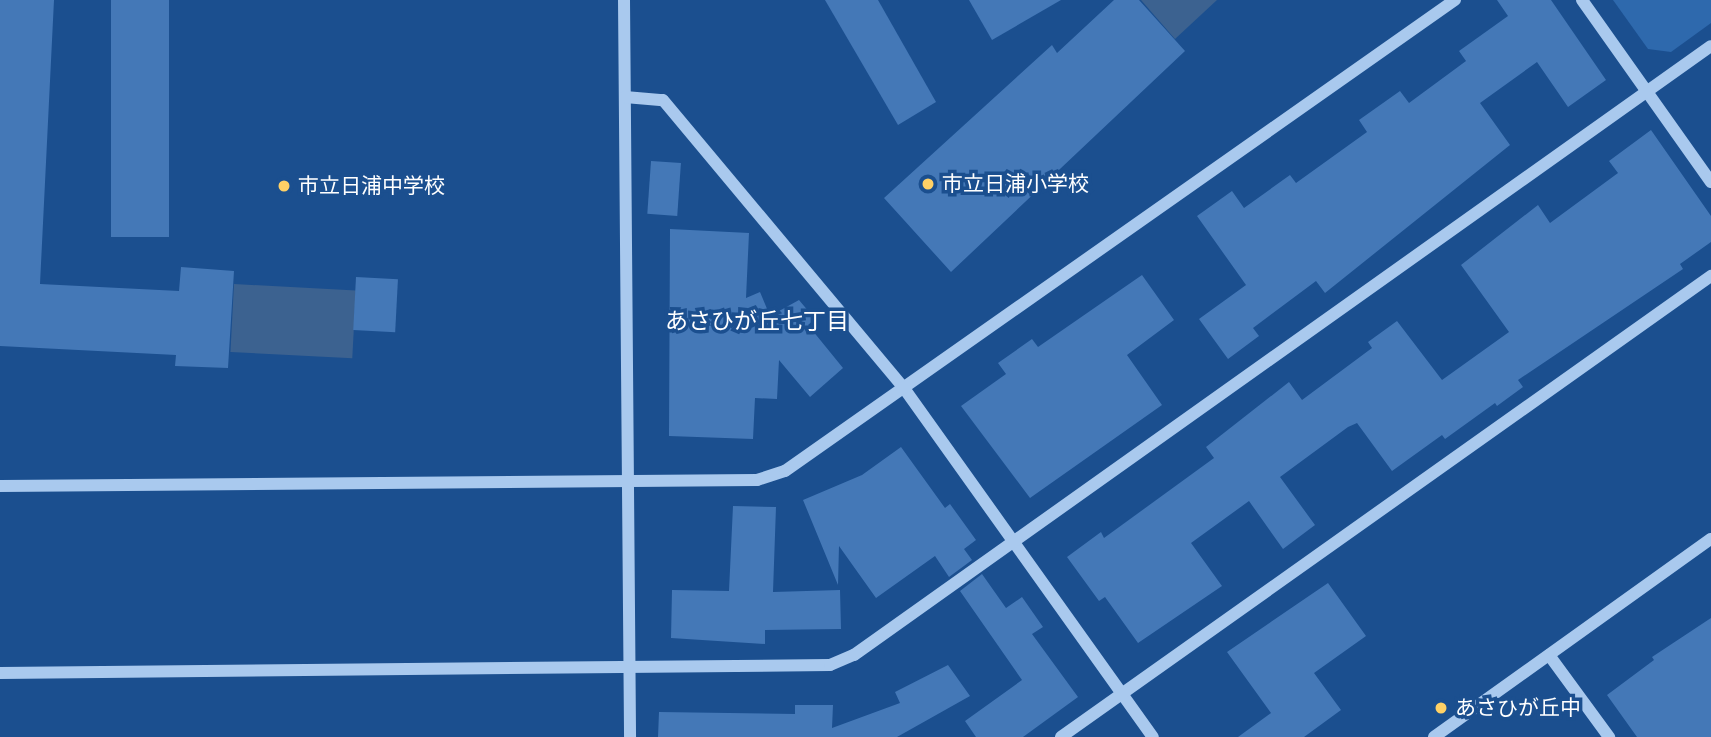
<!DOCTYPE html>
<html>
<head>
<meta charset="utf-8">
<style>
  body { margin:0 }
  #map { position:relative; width:1711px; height:737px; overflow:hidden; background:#1b4f8f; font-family:"Nunito Sans","Noto Sans JP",sans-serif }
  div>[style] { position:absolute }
  .green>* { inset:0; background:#2e69ad }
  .water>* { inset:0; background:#3c6290; transform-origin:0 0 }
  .building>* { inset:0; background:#4478b7; transform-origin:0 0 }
  .minor>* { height:12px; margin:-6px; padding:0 6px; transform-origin:6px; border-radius:6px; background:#a9c9ee }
  .dots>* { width:19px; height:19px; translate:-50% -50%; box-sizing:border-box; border:4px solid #1b4f8f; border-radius:50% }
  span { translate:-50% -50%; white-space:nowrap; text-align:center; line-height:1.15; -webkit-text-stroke:7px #1b4f8f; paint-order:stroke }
  .poi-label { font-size:21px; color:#fff }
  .left { translate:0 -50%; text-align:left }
  .neighbourhood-label { font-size:23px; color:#fff }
</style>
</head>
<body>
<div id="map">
  <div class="green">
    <div style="clip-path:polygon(1613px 0,1711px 0,1711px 23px,1671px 52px,1648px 49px)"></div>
  </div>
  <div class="water">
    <div style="clip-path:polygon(1141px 0,1217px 0,1175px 39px)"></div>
    <div style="left:234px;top:284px;width:122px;height:68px;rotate:3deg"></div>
  </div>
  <div class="building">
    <div style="clip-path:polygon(0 0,54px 0,40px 284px,179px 291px,181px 267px,234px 271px,228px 368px,175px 366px,176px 355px,0 346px)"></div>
    <div style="left:111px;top:0;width:58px;height:237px"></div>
    <div style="clip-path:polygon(825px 0,878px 0,936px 102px,898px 125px)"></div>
    <div style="clip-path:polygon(969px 0,1061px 0,992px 40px)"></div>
    <div style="clip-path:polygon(1114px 0,1139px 0,1185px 51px,951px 272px,884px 198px,1052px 45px,1057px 53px)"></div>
    <div style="clip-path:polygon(1497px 0,1551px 0,1606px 80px,1568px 107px,1537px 62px,1480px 103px,1510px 145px,1325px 293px,1316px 281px,1253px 328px,1259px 336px,1228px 359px,1199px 319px,1246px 285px,1197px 216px,1232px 191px,1244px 208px,1290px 175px,1296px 183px,1367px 132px,1359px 120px,1400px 91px,1409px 103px,1466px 61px,1459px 51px,1508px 16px)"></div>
    <div style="clip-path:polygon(1651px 130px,1711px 216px,1711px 242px,1680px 264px,1683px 269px,1518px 380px,1523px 387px,1497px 406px,1495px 403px,1445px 439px,1442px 435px,1392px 471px,1357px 423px,1348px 427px,1280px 477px,1315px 525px,1283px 549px,1249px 501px,1191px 543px,1222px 586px,1138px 643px,1105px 597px,1099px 601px,1067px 557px,1101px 532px,1104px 538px,1214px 458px,1206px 447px,1289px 382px,1302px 400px,1372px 348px,1368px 342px,1397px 321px,1442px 380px,1509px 332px,1461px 265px,1538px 205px,1550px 223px,1618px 173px,1609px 161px)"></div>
    <div style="left:651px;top:161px;width:30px;height:53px;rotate:4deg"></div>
    <div style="clip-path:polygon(670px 229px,749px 233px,746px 298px,760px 292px,770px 316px,799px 300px,815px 319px,808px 325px,843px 368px,810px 397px,779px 360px,777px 399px,755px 398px,753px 439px,669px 436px)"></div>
    <div style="clip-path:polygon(1142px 275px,1174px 320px,1127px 355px,1162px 405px,1030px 498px,961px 406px,1006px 374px,998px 363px,1032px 339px,1038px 347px)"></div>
    <div style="left:356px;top:277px;width:42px;height:53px;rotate:3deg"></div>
    <div style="clip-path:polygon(901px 447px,945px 508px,950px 504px,976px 540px,964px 549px,972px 560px,949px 577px,935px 556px,876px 598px,839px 546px,838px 585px,803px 500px,862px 475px)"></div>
    <div style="clip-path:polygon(733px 506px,776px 507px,773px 592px,840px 590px,841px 629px,765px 630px,765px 644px,671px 638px,672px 590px,729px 591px)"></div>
    <div style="clip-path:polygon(982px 574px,1006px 608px,1022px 597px,1043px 627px,1032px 634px,1078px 697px,1023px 737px,976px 737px,965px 721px,1022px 680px,960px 591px)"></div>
    <div style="clip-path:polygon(1328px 583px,1366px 636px,1314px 673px,1341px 710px,1304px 737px,1238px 737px,1271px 713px,1227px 652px)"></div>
    <div style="clip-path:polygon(1711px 618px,1711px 737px,1637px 737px,1607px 695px,1654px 660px,1652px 657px)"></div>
    <div style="clip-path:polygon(948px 665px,970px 696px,897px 737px,658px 737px,659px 712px,795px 714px,795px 705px,833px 705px,832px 728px,900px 703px,895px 692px)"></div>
  </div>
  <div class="minor">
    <div style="left:624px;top:0;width:737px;rotate:89.53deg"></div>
    <div style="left:1582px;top:0;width:223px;rotate:54.7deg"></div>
    <div style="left:625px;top:97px;width:38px;rotate:5deg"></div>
    <div style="left:663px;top:100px;width:379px;rotate:50.1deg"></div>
    <div style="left:906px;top:391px;width:425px;rotate:54.5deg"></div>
    <div style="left:0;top:486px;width:757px;rotate:-0.45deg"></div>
    <div style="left:757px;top:480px;width:29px;rotate:-18deg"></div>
    <div style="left:785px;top:471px;width:819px;rotate:-35.11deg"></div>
    <div style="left:1549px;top:655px;width:102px;rotate:53.8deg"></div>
    <div style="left:0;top:673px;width:830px;rotate:-0.55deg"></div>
    <div style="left:830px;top:665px;width:26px;rotate:-23deg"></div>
    <div style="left:854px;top:655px;width:1051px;rotate:-35.4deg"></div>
    <div style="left:1061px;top:737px;width:797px;rotate:-35.35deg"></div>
    <div style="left:1434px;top:737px;width:340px;rotate:-35.6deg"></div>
  </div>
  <div class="dots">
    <div style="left:928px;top:184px;background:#ffd166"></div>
    <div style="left:284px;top:186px;background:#ffd166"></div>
    <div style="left:1441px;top:708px;background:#ffd166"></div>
  </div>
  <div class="poi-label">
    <span class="left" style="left:942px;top:184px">市立日浦小学校</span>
    <span class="left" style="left:298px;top:186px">市立日浦中学校</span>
    <span class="left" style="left:1455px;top:708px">あさひが丘中</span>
  </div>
  <div class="neighbourhood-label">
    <span style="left:757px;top:322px">あさひが丘七丁目</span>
  </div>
</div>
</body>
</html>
